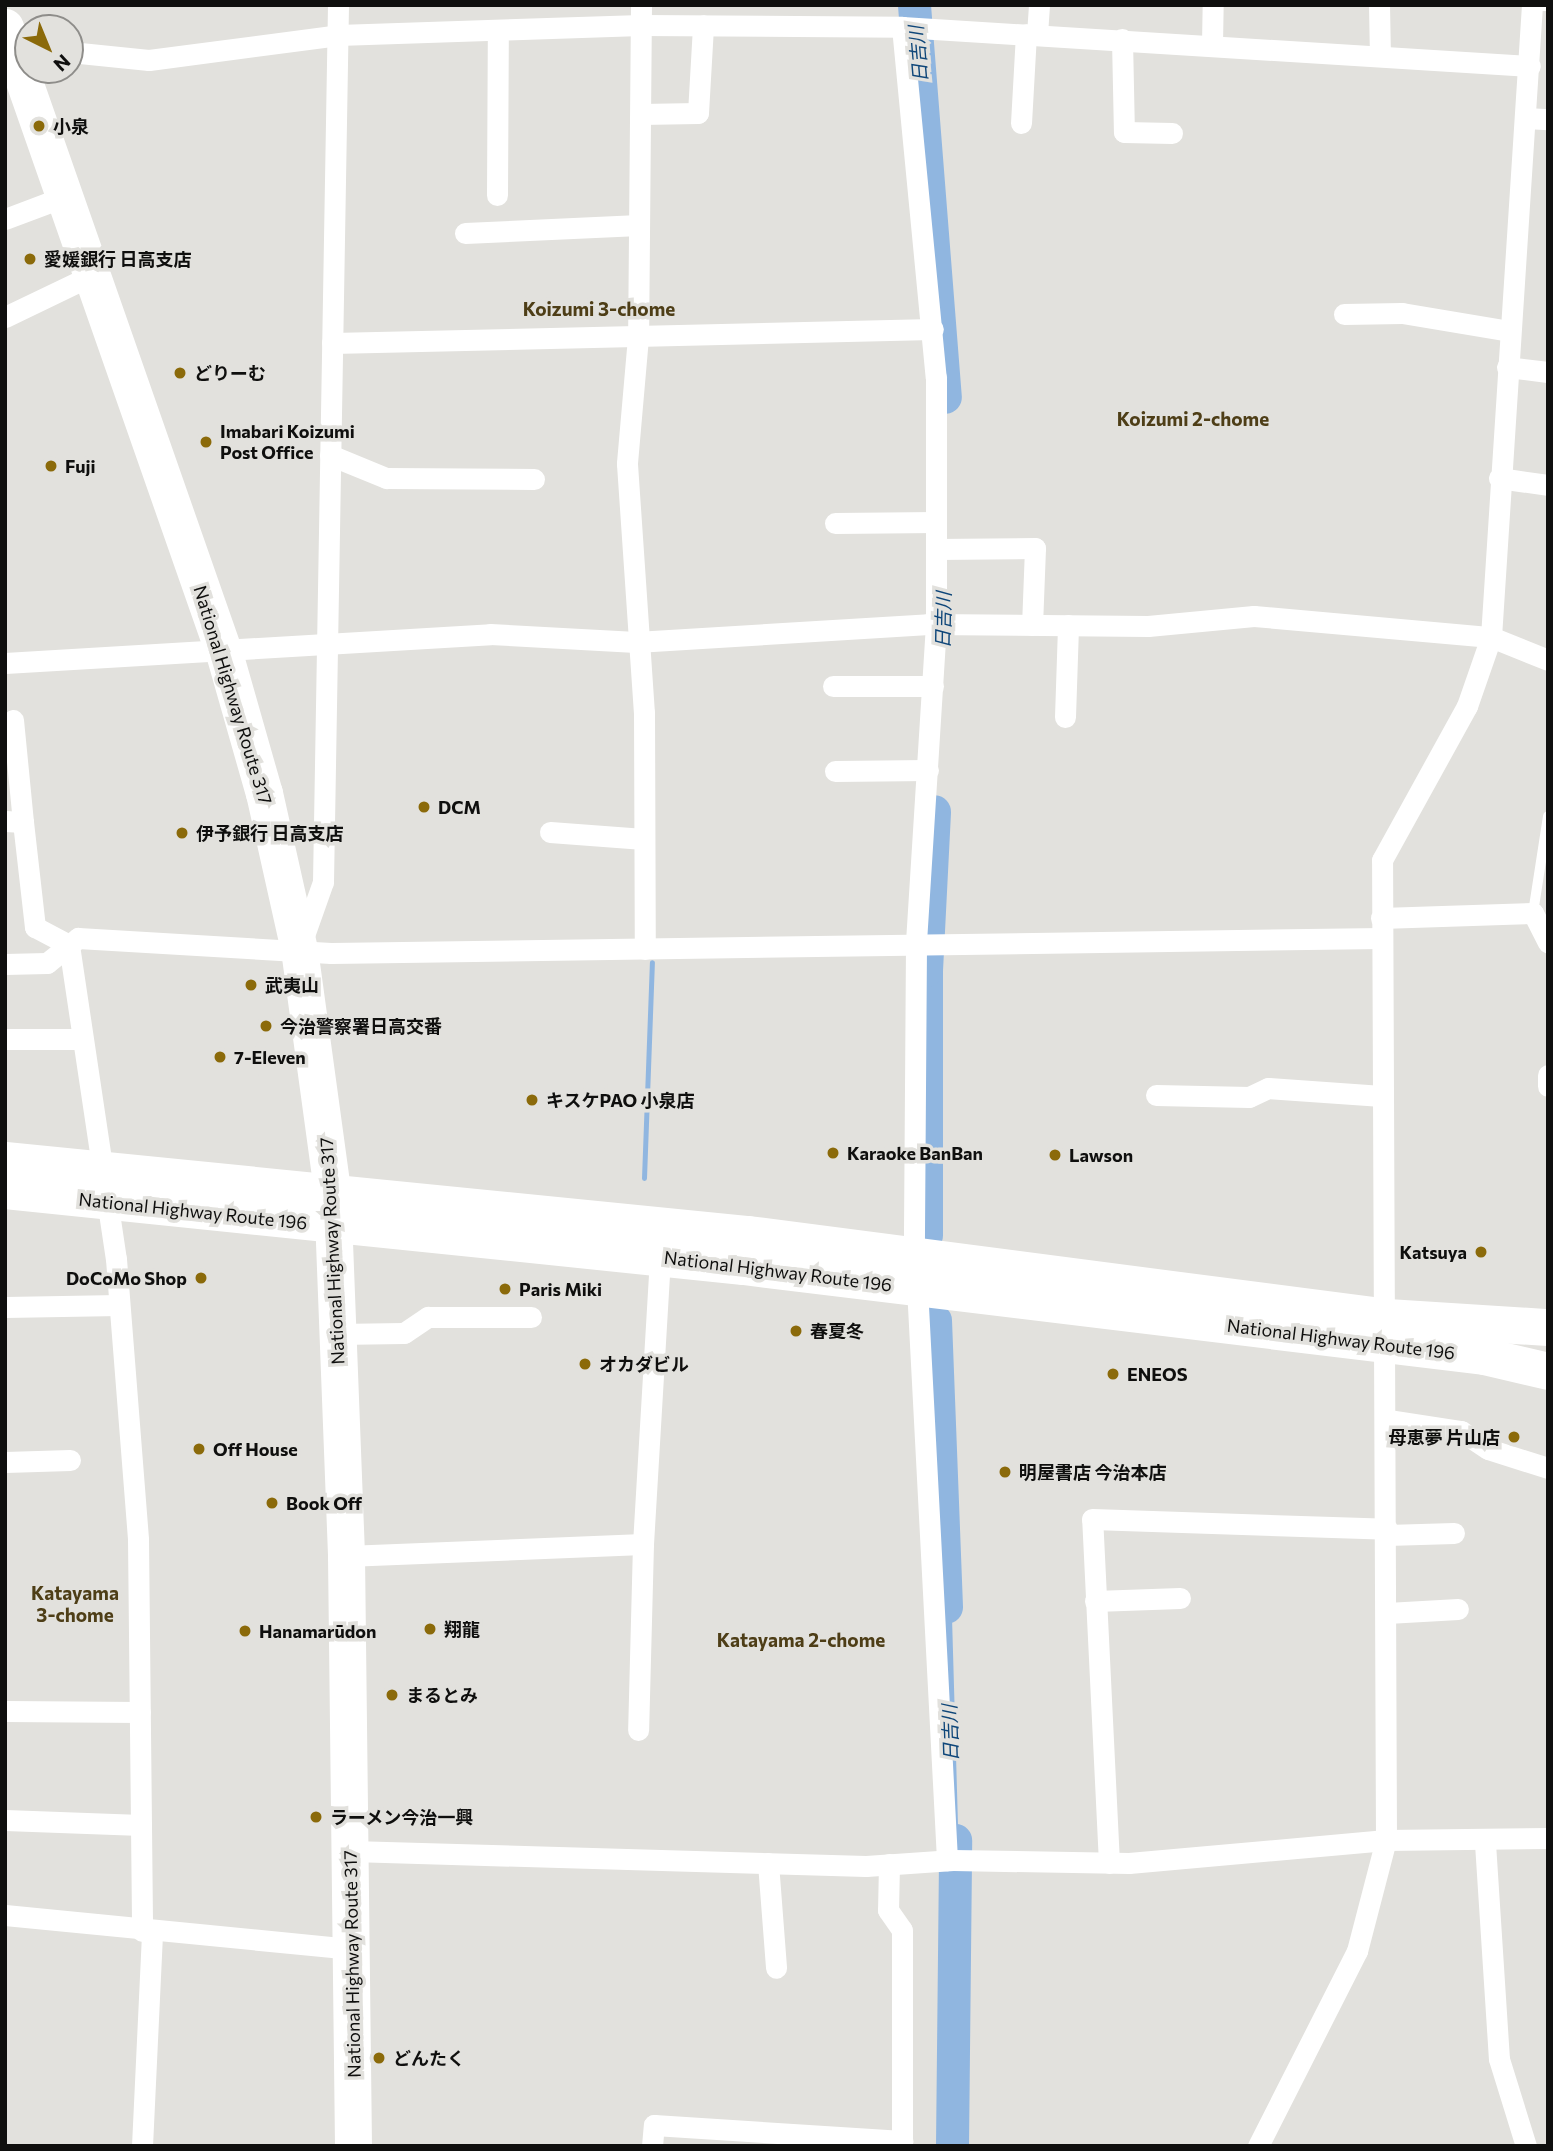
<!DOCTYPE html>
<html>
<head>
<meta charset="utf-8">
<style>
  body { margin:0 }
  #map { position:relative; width:1553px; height:2151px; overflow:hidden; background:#e2e1dd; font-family:Commissioner,"Noto Sans JP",sans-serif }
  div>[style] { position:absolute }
  .water>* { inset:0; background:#90b6e0 }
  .stream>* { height:5px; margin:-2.5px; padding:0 2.5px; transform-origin:2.5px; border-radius:2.5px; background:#90b6e0 }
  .river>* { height:33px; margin:-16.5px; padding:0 16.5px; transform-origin:16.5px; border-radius:16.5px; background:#90b6e0 }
  .lane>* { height:10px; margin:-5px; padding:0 5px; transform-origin:5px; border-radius:5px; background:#fff }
  .street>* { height:21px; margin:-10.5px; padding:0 10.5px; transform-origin:10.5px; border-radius:10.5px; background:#fff }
  .highway>* { height:37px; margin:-18.5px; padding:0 18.5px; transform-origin:18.5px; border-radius:18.5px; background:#fff }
  .dots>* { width:19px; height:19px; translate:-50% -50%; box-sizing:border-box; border:4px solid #e2e1dd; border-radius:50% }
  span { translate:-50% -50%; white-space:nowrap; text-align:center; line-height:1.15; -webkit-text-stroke:7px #e2e1dd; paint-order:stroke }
  .poi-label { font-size:18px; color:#0f0f0e; font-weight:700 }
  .left { translate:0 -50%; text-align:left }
  .right { translate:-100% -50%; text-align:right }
  .street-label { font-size:18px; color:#0f0f0e }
  .water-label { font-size:19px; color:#0e4679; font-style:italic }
  .neighbourhood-label { font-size:19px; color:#4e3e17; font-weight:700 }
  .frame { position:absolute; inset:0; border:7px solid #0f0f0e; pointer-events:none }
  .north { position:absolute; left:14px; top:14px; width:70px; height:70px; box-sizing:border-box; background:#e2e1dd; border:2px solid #8e8d8a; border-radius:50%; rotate:137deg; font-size:19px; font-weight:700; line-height:28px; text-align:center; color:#0f0f0e }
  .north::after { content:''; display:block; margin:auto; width:24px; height:32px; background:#8b6a0a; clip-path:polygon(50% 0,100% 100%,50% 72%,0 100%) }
</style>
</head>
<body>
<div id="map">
  <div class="water">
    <div style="clip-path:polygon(944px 1340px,958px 1825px,955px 2146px,945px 2146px,952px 1841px,935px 1341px)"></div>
  </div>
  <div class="stream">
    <div style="left:644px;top:1178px;width:216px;rotate:-87.9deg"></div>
  </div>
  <div class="river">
    <div style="left:914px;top:5px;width:393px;rotate:85.5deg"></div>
    <div style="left:926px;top:1235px;width:265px;rotate:-90deg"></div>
    <div style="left:926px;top:970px;width:159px;rotate:-87.1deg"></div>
    <div style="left:935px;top:1320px;width:287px;rotate:87.8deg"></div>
    <div style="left:952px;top:2146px;width:306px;rotate:-89.4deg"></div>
  </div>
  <div class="lane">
    <div style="left:1532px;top:6px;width:16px"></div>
    <div style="left:1533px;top:913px;width:98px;rotate:-81.2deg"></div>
  </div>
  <div class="street">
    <div style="left:641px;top:5px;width:332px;rotate:90.5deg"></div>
    <div style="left:638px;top:337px;width:127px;rotate:95deg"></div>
    <div style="left:627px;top:464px;width:249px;rotate:86.1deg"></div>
    <div style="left:644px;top:712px;width:237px;rotate:89.8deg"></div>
    <div style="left:1379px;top:5px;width:51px;rotate:88.9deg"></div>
    <div style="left:902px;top:27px;width:352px;rotate:84.5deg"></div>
    <div style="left:936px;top:377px;width:247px;rotate:90deg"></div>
    <div style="left:936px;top:624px;width:322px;rotate:93.6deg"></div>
    <div style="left:916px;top:945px;width:311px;rotate:90.4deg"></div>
    <div style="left:1037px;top:34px;width:29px;rotate:-86deg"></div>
    <div style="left:1122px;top:39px;width:93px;rotate:88.8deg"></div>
    <div style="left:1124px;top:132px;width:48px;rotate:1.2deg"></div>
    <div style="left:1212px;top:44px;width:39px;rotate:-89deg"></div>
    <div style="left:70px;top:52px;width:79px;rotate:5.8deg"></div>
    <div style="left:149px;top:60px;width:191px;rotate:-7.5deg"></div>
    <div style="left:338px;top:35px;width:303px;rotate:-1.9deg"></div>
    <div style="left:641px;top:25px;width:261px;rotate:0.4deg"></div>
    <div style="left:902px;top:27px;width:629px;rotate:3.55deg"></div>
    <div style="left:641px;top:114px;width:57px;rotate:-1deg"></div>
    <div style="left:698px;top:113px;width:88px;rotate:-86.7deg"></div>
    <div style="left:1526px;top:118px;width:22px;rotate:3deg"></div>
    <div style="left:1021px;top:123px;width:89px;rotate:-86.8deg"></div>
    <div style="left:497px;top:195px;width:165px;rotate:-89.7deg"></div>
    <div style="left:5px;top:219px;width:60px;rotate:-20.6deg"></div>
    <div style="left:465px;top:233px;width:174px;rotate:-2.6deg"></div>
    <div style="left:1344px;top:314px;width:58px;rotate:-1deg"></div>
    <div style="left:1402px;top:313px;width:109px;rotate:9.5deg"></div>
    <div style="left:5px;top:317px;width:92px;rotate:-25.7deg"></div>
    <div style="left:332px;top:343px;width:601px;rotate:-1.33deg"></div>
    <div style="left:1507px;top:367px;width:41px;rotate:7deg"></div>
    <div style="left:330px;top:455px;width:61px;rotate:22.3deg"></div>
    <div style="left:386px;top:478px;width:148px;rotate:0.4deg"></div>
    <div style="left:1499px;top:478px;width:49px;rotate:8.1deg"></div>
    <div style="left:835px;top:523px;width:101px;rotate:-0.6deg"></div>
    <div style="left:936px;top:549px;width:99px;rotate:-0.6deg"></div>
    <div style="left:1035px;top:548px;width:77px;rotate:92.2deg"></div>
    <div style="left:5px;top:663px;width:486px;rotate:-3.4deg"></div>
    <div style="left:490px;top:634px;width:146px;rotate:3.1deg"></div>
    <div style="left:636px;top:642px;width:293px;rotate:-3.5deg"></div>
    <div style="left:928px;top:624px;width:220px;rotate:0.5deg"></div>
    <div style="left:1148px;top:626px;width:106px;rotate:-5.4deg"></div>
    <div style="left:1254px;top:616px;width:238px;rotate:5.1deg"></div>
    <div style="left:1491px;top:637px;width:61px;rotate:22deg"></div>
    <div style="left:833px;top:686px;width:100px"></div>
    <div style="left:1065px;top:717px;width:92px;rotate:-88.1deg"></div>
    <div style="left:13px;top:720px;width:102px;rotate:84.4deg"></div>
    <div style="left:835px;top:771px;width:93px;rotate:-0.6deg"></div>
    <div style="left:5px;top:821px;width:18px;rotate:3deg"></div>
    <div style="left:23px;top:822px;width:106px;rotate:83.5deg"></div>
    <div style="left:35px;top:927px;width:38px;rotate:28deg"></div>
    <div style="left:69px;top:945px;width:317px;rotate:81.5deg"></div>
    <div style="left:116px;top:1259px;width:281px;rotate:85.5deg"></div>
    <div style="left:138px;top:1539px;width:392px;rotate:89.4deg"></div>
    <div style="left:550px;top:832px;width:94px;rotate:4.3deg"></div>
    <div style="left:1381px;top:918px;width:152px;rotate:-1.9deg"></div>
    <div style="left:1533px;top:913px;width:33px;rotate:63deg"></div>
    <div style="left:301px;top:944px;width:66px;rotate:-70.5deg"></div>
    <div style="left:323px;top:882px;width:877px;rotate:-89.02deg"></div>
    <div style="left:5px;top:964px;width:42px;rotate:-1.4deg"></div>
    <div style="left:47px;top:963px;width:40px;rotate:-39deg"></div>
    <div style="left:78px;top:938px;width:253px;rotate:3.4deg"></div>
    <div style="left:331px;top:953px;width:1051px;rotate:-0.82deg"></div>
    <div style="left:5px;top:1039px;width:76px"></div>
    <div style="left:1548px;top:1075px;width:11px;rotate:90deg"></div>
    <div style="left:1156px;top:1095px;width:93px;rotate:1.2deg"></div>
    <div style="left:1249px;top:1097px;width:21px;rotate:-25deg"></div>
    <div style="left:1268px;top:1088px;width:114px;rotate:4deg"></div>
    <div style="left:917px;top:1287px;width:574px;rotate:87deg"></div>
    <div style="left:5px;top:1307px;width:114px;rotate:-1deg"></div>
    <div style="left:337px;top:1334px;width:67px;rotate:-0.9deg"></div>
    <div style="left:404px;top:1333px;width:29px;rotate:-34deg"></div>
    <div style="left:428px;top:1317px;width:103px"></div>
    <div style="left:1388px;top:1420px;width:74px;rotate:8.6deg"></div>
    <div style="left:1461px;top:1431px;width:32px;rotate:34deg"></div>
    <div style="left:1488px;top:1449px;width:63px;rotate:17.6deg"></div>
    <div style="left:5px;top:1462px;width:65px;rotate:-1.8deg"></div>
    <div style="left:1387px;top:1535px;width:67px;rotate:-1.7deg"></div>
    <div style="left:643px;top:1544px;width:288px;rotate:-86.6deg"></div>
    <div style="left:346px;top:1556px;width:297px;rotate:-2.3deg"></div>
    <div style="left:643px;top:1544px;width:186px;rotate:91.5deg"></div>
    <div style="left:1095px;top:1601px;width:85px;rotate:-2deg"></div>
    <div style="left:1387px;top:1613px;width:71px;rotate:-3.2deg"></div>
    <div style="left:5px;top:1711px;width:135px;rotate:0.4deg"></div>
    <div style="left:5px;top:1820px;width:136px;rotate:2.1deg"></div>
    <div style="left:1485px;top:1843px;width:216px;rotate:86.3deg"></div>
    <div style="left:1499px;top:2059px;width:91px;rotate:72.8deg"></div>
    <div style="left:351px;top:1851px;width:515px;rotate:1.67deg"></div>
    <div style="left:866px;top:1866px;width:87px;rotate:-3.9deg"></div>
    <div style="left:953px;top:1860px;width:176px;rotate:1deg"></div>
    <div style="left:1129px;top:1863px;width:258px;rotate:-5.1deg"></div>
    <div style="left:1386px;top:1840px;width:162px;rotate:-0.7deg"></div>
    <div style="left:768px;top:1863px;width:105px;rotate:85.6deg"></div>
    <div style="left:1109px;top:1863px;width:344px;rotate:-92.8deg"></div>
    <div style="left:1092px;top:1519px;width:295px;rotate:1.9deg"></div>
    <div style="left:889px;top:1864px;width:46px;rotate:91.2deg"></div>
    <div style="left:888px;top:1910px;width:24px;rotate:55deg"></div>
    <div style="left:902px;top:1930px;width:216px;rotate:90deg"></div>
    <div style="left:5px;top:1915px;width:347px;rotate:5.6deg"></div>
    <div style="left:142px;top:2146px;width:214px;rotate:-87.3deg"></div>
    <div style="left:652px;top:2146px;width:21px;rotate:-85deg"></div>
    <div style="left:654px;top:2125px;width:249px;rotate:3.7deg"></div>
    <div style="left:1258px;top:2146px;width:219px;rotate:-63.1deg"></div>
    <div style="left:1357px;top:1951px;width:115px;rotate:-75.4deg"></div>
    <div style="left:1386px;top:1840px;width:980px;rotate:-90.23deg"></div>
    <div style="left:1382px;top:860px;width:176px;rotate:-61.1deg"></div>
    <div style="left:1467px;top:706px;width:73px;rotate:-70.8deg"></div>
    <div style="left:1491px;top:637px;width:633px;rotate:-86.29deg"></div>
  </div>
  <div class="highway">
    <div style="left:5px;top:27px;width:663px;rotate:70.72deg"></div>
    <div style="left:224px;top:653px;width:146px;rotate:74.1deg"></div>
    <div style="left:264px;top:793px;width:160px;rotate:77.4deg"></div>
    <div style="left:299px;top:949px;width:243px;rotate:82.2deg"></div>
    <div style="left:332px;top:1190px;width:366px;rotate:87.8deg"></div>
    <div style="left:346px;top:1556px;width:590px;rotate:89.32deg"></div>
    <div style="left:5px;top:1160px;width:747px;rotate:5.69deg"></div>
    <div style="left:748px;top:1234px;width:644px;rotate:7.4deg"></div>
    <div style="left:1387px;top:1317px;width:161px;rotate:3.6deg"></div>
    <div style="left:5px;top:1190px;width:742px;rotate:5.88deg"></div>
    <div style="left:743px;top:1266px;width:746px;rotate:6.93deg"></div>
    <div style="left:1484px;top:1356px;width:66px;rotate:13.2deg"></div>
  </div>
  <div class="dots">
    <div style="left:39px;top:126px;background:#8b6a0a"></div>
    <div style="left:30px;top:259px;background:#8b6a0a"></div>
    <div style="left:180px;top:373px;background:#8b6a0a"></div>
    <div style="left:206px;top:442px;background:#8b6a0a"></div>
    <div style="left:51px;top:466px;background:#8b6a0a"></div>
    <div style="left:424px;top:807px;background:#8b6a0a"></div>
    <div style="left:182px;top:833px;background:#8b6a0a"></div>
    <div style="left:251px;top:985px;background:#8b6a0a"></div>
    <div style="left:266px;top:1026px;background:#8b6a0a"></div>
    <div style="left:220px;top:1057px;background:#8b6a0a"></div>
    <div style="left:532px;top:1100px;background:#8b6a0a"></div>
    <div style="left:833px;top:1153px;background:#8b6a0a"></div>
    <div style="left:1055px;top:1155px;background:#8b6a0a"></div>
    <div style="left:1481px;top:1252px;background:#8b6a0a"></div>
    <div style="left:201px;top:1278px;background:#8b6a0a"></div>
    <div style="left:505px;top:1289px;background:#8b6a0a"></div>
    <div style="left:796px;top:1331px;background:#8b6a0a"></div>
    <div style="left:585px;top:1364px;background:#8b6a0a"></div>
    <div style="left:1113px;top:1374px;background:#8b6a0a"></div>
    <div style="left:1514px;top:1437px;background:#8b6a0a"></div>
    <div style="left:199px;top:1449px;background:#8b6a0a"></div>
    <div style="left:1005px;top:1472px;background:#8b6a0a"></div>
    <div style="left:272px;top:1503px;background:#8b6a0a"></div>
    <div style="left:430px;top:1629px;background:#8b6a0a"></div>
    <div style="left:245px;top:1631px;background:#8b6a0a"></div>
    <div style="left:392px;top:1695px;background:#8b6a0a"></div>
    <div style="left:316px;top:1817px;background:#8b6a0a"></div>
    <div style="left:379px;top:2058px;background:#8b6a0a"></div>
  </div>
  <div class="poi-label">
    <span class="left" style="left:53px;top:126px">小泉</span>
    <span class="left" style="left:44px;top:259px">愛媛銀行 日高支店</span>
    <span class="left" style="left:194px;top:373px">どりーむ</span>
    <span class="left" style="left:220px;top:442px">Imabari Koizumi<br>Post Office</span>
    <span class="left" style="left:65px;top:466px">Fuji</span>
    <span class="left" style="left:438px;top:807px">DCM</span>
    <span class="left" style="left:196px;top:833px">伊予銀行 日高支店</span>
    <span class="left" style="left:265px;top:985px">武夷山</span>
    <span class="left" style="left:280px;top:1026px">今治警察署日高交番</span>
    <span class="left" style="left:234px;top:1057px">7-Eleven</span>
    <span class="left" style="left:546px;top:1100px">キスケPAO 小泉店</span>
    <span class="left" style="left:847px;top:1153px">Karaoke BanBan</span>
    <span class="left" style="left:1069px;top:1155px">Lawson</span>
    <span class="right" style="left:1467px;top:1252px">Katsuya</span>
    <span class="right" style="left:187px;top:1278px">DoCoMo Shop</span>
    <span class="left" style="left:519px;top:1289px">Paris Miki</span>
    <span class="left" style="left:810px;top:1331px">春夏冬</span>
    <span class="left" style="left:599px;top:1364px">オカダビル</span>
    <span class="left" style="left:1127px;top:1374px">ENEOS</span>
    <span class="right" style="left:1500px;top:1437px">母恵夢 片山店</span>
    <span class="left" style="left:213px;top:1449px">Off House</span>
    <span class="left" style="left:1019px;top:1472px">明屋書店 今治本店</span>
    <span class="left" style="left:286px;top:1503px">Book Off</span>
    <span class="left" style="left:444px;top:1629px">翔龍</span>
    <span class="left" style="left:259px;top:1631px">Hanamarūdon</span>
    <span class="left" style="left:406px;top:1695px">まるとみ</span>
    <span class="left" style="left:330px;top:1817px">ラーメン今治一興</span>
    <span class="left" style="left:393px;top:2058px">どんたく</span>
  </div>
  <div class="street-label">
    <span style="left:233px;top:695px;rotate:73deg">National Highway Route 317</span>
    <span style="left:193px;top:1211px;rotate:6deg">National Highway Route 196</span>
    <span style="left:332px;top:1251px;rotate:-93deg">National Highway Route 317</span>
    <span style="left:778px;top:1271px;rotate:7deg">National Highway Route 196</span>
    <span style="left:1341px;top:1339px;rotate:7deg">National Highway Route 196</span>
    <span style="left:352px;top:1964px;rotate:-91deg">National Highway Route 317</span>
  </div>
  <div class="water-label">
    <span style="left:918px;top:54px;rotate:-95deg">日吉川</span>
    <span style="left:943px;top:620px;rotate:-89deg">日吉川</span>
    <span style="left:950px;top:1733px;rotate:-92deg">日吉川</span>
  </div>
  <div class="neighbourhood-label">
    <span style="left:599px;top:309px">Koizumi 3-chome</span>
    <span style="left:1193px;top:419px">Koizumi 2-chome</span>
    <span style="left:75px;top:1604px">Katayama<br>3-chome</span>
    <span style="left:801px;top:1640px">Katayama 2-chome</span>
  </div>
  <div class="frame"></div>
  <div class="north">N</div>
</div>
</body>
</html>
